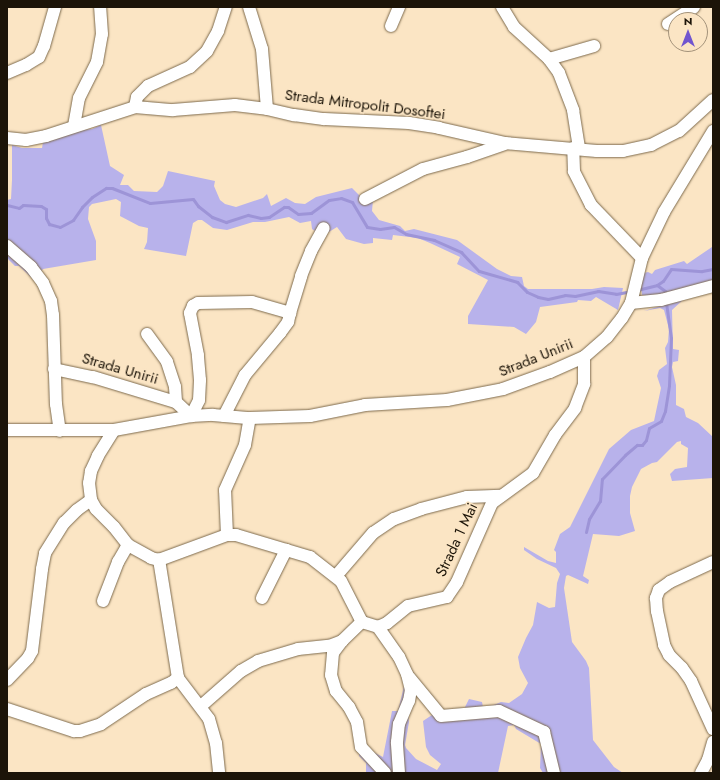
<!DOCTYPE html>
<html>
<head>
<meta charset="utf-8">
<style>
  body { margin:0 }
  #map { position:relative; width:720px; height:780px; overflow:hidden; background:#fbe5c4; font-family:Jost,sans-serif }
  div>[style] { position:absolute }
  .green>* { inset:0; background:#b8b2eb }
  .stream>* { height:3px; margin:-1.5px; padding:0 1.5px; transform-origin:1.5px; border-radius:1.5px; background:#9d94d7 }
  .roads { filter:drop-shadow(0 0 1px #7d6a4d) drop-shadow(0 0 1px #7d6a4d) }
  .minor>* { height:12px; margin:-6px; padding:0 6px; transform-origin:6px; border-radius:6px; background:#fff }
  span { translate:-50% -50%; white-space:nowrap; text-align:center; line-height:1.15; -webkit-text-stroke:3px #fbe5c4; paint-order:stroke }
  .street-label { font-size:15px; color:#1c1408 }
  .frame { position:absolute; inset:0; border:8px solid #1c1408; pointer-events:none }
  .north { position:absolute; left:668px; top:12px; width:40px; height:40px; box-sizing:border-box; background:#fbe5c4; border:1px solid #a29179; border-radius:50%; rotate:0deg; font-size:11px; font-weight:700; line-height:16px; text-align:center; color:#1c1408 }
  .north::after { content:''; display:block; margin:auto; width:14px; height:18px; background:#7155cf; clip-path:polygon(50% 0,100% 100%,50% 72%,0 100%) }
</style>
</head>
<body>
<div id="map">
  <div class="green">
    <div style="clip-path:polygon(101px 125px,110px 166px,124px 175px,120px 185px,128px 185px,134px 191px,157px 192px,163px 186px,168px 171px,215px 181px,214px 186px,220px 200px,225px 204px,236px 207px,263px 198px,267px 194px,271px 206px,286px 198px,295px 203px,305px 204px,316px 197px,352px 188px,360px 196px,373px 200px,372px 211px,379px 220px,400px 226px,405px 231px,414px 229px,457px 240px,497px 269px,511px 276px,522px 277px,524px 286px,528px 289px,592px 289px,604px 287px,623px 288px,618px 310px,596px 297px,591px 301px,578px 300px,577px 302px,540px 307px,536px 322px,526px 334px,514px 327px,468px 324px,468px 316px,488px 280px,457px 264px,460px 257px,430px 243px,418px 238px,393px 235px,392px 240px,373px 238px,373px 243px,364px 244px,346px 239px,337px 227px,324px 235px,305px 254px,315px 231px,312px 229px,311px 221px,300px 223px,289px 217px,265px 222px,253px 222px,227px 230px,213px 228px,202px 220px,198px 220px,193px 223px,186px 256px,144px 249px,147px 242px,148px 228px,139px 226px,120px 216px,121px 202px,116px 199px,92px 204px,89px 207px,88px 219px,96px 241px,96px 260px,43px 269px,34px 280px,19px 266px,15px 266px,8px 259px,7px 255px,7px 200px,11px 199px,12px 180px,12px 145px,22px 148px,42px 148px,43px 142px,83px 130px,92px 129px)"></div>
    <div style="clip-path:polygon(712px 247px,713px 282px,655px 297px,642px 295px,641px 285px,644px 273px,648px 272px,652px 274px,655px 270px,684px 261px,687px 264px)"></div>
    <div style="clip-path:polygon(684px 299px,672px 310px,673px 349px,679px 350px,678px 361px,673px 362px,672px 367px,676px 385px,676px 405px,684px 409px,686px 417px,698px 423px,713px 437px,713px 478px,672px 481px,670px 474px,675px 469px,687px 467px,688px 448px,681px 444px,681px 441px,677px 442px,657px 462px,652px 463px,641px 469px,632px 487px,630px 496px,630px 513px,635px 531px,619px 536px,593px 534px,583px 576px,589px 580px,588px 584px,568px 575px,566px 576px,564px 588px,572px 642px,586px 661px,589px 668px,593px 740px,614px 767px,623px 773px,543px 773px,540px 768px,541px 744px,516px 729px,514px 725px,508px 726px,498px 773px,366px 773px,366px 763px,359px 756px,359px 751px,367px 749px,383px 757px,392px 711px,398px 711px,405px 682px,409px 722px,405px 745px,406px 748px,416px 759px,437px 770px,441px 764px,430px 755px,426px 747px,423px 721px,441px 709px,445px 711px,464px 709px,469px 699px,482px 702px,483px 707px,491px 706px,501px 702px,509px 703px,522px 694px,528px 683px,520px 668px,518px 657px,526px 638px,533px 625px,537px 602px,549px 608px,555px 607px,557px 583px,560px 574px,556px 568px,537px 559px,524px 550px,524px 547px,548px 561px,556px 563px,556px 552px,554px 550px,560px 534px,570px 527px,609px 449px,631px 430px,654px 421px,661px 388px,657px 376px,659px 370px,667px 364px,665px 348px,668px 342px,669px 329px,664px 310px,660px 308px,644px 311px)"></div>
  </div>
  <div class="stream">
    <div style="left:7px;top:205px;width:12px;rotate:14deg"></div>
    <div style="left:19px;top:208px;width:5px;rotate:-37deg"></div>
    <div style="left:23px;top:205px;width:18px;rotate:3deg"></div>
    <div style="left:41px;top:206px;width:6px;rotate:31deg"></div>
    <div style="left:46px;top:209px;width:9px;rotate:90deg"></div>
    <div style="left:46px;top:218px;width:7px;rotate:63deg"></div>
    <div style="left:49px;top:224px;width:11px;rotate:15deg"></div>
    <div style="left:60px;top:227px;width:15px;rotate:-28deg"></div>
    <div style="left:73px;top:220px;width:16px;rotate:-55deg"></div>
    <div style="left:82px;top:207px;width:14px;rotate:-45deg"></div>
    <div style="left:92px;top:197px;width:17px;rotate:-33deg"></div>
    <div style="left:106px;top:188px;width:6px"></div>
    <div style="left:112px;top:188px;width:41px;rotate:21.5deg"></div>
    <div style="left:150px;top:203px;width:43px;rotate:-5.3deg"></div>
    <div style="left:193px;top:199px;width:9px;rotate:54deg"></div>
    <div style="left:198px;top:206px;width:18px;rotate:38deg"></div>
    <div style="left:212px;top:217px;width:15px;rotate:20deg"></div>
    <div style="left:226px;top:222px;width:23px;rotate:-18deg"></div>
    <div style="left:248px;top:215px;width:13px;rotate:13deg"></div>
    <div style="left:261px;top:218px;width:8px;rotate:-7deg"></div>
    <div style="left:269px;top:217px;width:18px;rotate:-34deg"></div>
    <div style="left:284px;top:207px;width:4px"></div>
    <div style="left:288px;top:207px;width:12px;rotate:35deg"></div>
    <div style="left:298px;top:214px;width:13px;rotate:-4deg"></div>
    <div style="left:311px;top:213px;width:22px;rotate:-36deg"></div>
    <div style="left:329px;top:200px;width:12px;rotate:-9deg"></div>
    <div style="left:341px;top:198px;width:12px;rotate:20deg"></div>
    <div style="left:352px;top:202px;width:29px;rotate:59deg"></div>
    <div style="left:367px;top:227px;width:13px;rotate:9deg"></div>
    <div style="left:380px;top:229px;width:14px;rotate:-8deg"></div>
    <div style="left:394px;top:227px;width:14px;rotate:30deg"></div>
    <div style="left:406px;top:234px;width:29px;rotate:12deg"></div>
    <div style="left:434px;top:240px;width:30px;rotate:24deg"></div>
    <div style="left:461px;top:252px;width:26px;rotate:47deg"></div>
    <div style="left:479px;top:271px;width:40px;rotate:16deg"></div>
    <div style="left:517px;top:282px;width:14px;rotate:45deg"></div>
    <div style="left:527px;top:292px;width:12px;rotate:24deg"></div>
    <div style="left:538px;top:297px;width:10px;rotate:11deg"></div>
    <div style="left:548px;top:299px;width:17px;rotate:-13deg"></div>
    <div style="left:565px;top:295px;width:10px;rotate:6deg"></div>
    <div style="left:575px;top:296px;width:24px;rotate:-12deg"></div>
    <div style="left:598px;top:291px;width:18px;rotate:9deg"></div>
    <div style="left:616px;top:294px;width:16px;rotate:-11deg"></div>
    <div style="left:657px;top:285px;width:10px;rotate:37deg"></div>
    <div style="left:665px;top:291px;width:5px;rotate:90deg"></div>
    <div style="left:637px;top:290px;width:21px;rotate:-14deg"></div>
    <div style="left:657px;top:285px;width:7px;rotate:-34deg"></div>
    <div style="left:663px;top:281px;width:14px;rotate:-56deg"></div>
    <div style="left:671px;top:269px;width:31px;rotate:4deg"></div>
    <div style="left:702px;top:271px;width:11px;rotate:-10deg"></div>
    <div style="left:586px;top:532px;width:13px;rotate:-77deg"></div>
    <div style="left:589px;top:519px;width:21px;rotate:-59deg"></div>
    <div style="left:600px;top:501px;width:22px;rotate:-85deg"></div>
    <div style="left:602px;top:479px;width:33px;rotate:-46deg"></div>
    <div style="left:625px;top:455px;width:16px;rotate:-40deg"></div>
    <div style="left:637px;top:445px;width:5px"></div>
    <div style="left:642px;top:445px;width:6px;rotate:-51deg"></div>
    <div style="left:646px;top:440px;width:12px;rotate:-76deg"></div>
    <div style="left:649px;top:428px;width:14px;rotate:-30deg"></div>
    <div style="left:661px;top:421px;width:11px;rotate:-68deg"></div>
    <div style="left:665px;top:411px;width:26px;rotate:-81deg"></div>
    <div style="left:669px;top:385px;width:47px;rotate:-87.6deg"></div>
    <div style="left:671px;top:338px;width:36px;rotate:-98deg"></div>
  </div>
  <div class="roads">
    <div class="minor">
      <div style="left:249px;top:7px;width:44px;rotate:72.8deg"></div>
      <div style="left:262px;top:49px;width:60px;rotate:85.2deg"></div>
      <div style="left:502px;top:7px;width:23px;rotate:59deg"></div>
      <div style="left:514px;top:27px;width:47px;rotate:42.4deg"></div>
      <div style="left:549px;top:59px;width:17px;rotate:54deg"></div>
      <div style="left:559px;top:73px;width:40px;rotate:69deg"></div>
      <div style="left:573px;top:110px;width:39px;rotate:81deg"></div>
      <div style="left:668px;top:24px;width:31px;rotate:-33deg"></div>
      <div style="left:391px;top:26px;width:21px;rotate:-67deg"></div>
      <div style="left:549px;top:59px;width:47px;rotate:-16.1deg"></div>
      <div style="left:7px;top:73px;width:21px;rotate:-23deg"></div>
      <div style="left:26px;top:65px;width:15px;rotate:-32deg"></div>
      <div style="left:39px;top:57px;width:12px;rotate:-66deg"></div>
      <div style="left:44px;top:46px;width:41px;rotate:-74.2deg"></div>
      <div style="left:135px;top:107px;width:38px;rotate:5deg"></div>
      <div style="left:173px;top:110px;width:62px;rotate:-4.6deg"></div>
      <div style="left:235px;top:105px;width:32px;rotate:7deg"></div>
      <div style="left:267px;top:109px;width:28px;rotate:13deg"></div>
      <div style="left:294px;top:115px;width:30px;rotate:8deg"></div>
      <div style="left:324px;top:119px;width:85px;rotate:2.7deg"></div>
      <div style="left:409px;top:123px;width:30px;rotate:9deg"></div>
      <div style="left:439px;top:128px;width:68px;rotate:12.8deg"></div>
      <div style="left:505px;top:143px;width:92px;rotate:5deg"></div>
      <div style="left:597px;top:151px;width:26px"></div>
      <div style="left:623px;top:151px;width:29px;rotate:-12deg"></div>
      <div style="left:651px;top:145px;width:31px;rotate:-27deg"></div>
      <div style="left:679px;top:131px;width:46px;rotate:-42.4deg"></div>
      <div style="left:74px;top:126px;width:28px;rotate:-80deg"></div>
      <div style="left:79px;top:98px;width:40px;rotate:-63.4deg"></div>
      <div style="left:97px;top:62px;width:28px;rotate:-80deg"></div>
      <div style="left:102px;top:34px;width:27px;rotate:-94deg"></div>
      <div style="left:7px;top:138px;width:19px;rotate:6deg"></div>
      <div style="left:26px;top:140px;width:20px;rotate:-11deg"></div>
      <div style="left:46px;top:136px;width:94px;rotate:-18deg"></div>
      <div style="left:135px;top:107px;width:10px;rotate:-79deg"></div>
      <div style="left:137px;top:97px;width:16px;rotate:-45deg"></div>
      <div style="left:148px;top:86px;width:46px;rotate:-24.3deg"></div>
      <div style="left:190px;top:67px;width:23px;rotate:-43deg"></div>
      <div style="left:207px;top:51px;width:23px;rotate:-61deg"></div>
      <div style="left:218px;top:31px;width:25px;rotate:-72deg"></div>
      <div style="left:365px;top:199px;width:65px;rotate:-27.3deg"></div>
      <div style="left:423px;top:169px;width:46px;rotate:-15.3deg"></div>
      <div style="left:467px;top:157px;width:39px;rotate:-19deg"></div>
      <div style="left:7px;top:246px;width:32px;rotate:41deg"></div>
      <div style="left:31px;top:267px;width:20px;rotate:53deg"></div>
      <div style="left:43px;top:283px;width:20px;rotate:66deg"></div>
      <div style="left:51px;top:301px;width:14px;rotate:82deg"></div>
      <div style="left:53px;top:315px;width:89px;rotate:88.1deg"></div>
      <div style="left:56px;top:404px;width:27px;rotate:82deg"></div>
      <div style="left:642px;top:258px;width:51px;rotate:-64.4deg"></div>
      <div style="left:664px;top:212px;width:95px;rotate:-58.8deg"></div>
      <div style="left:631px;top:303px;width:30px;rotate:-6deg"></div>
      <div style="left:661px;top:300px;width:54px;rotate:-15.1deg"></div>
      <div style="left:147px;top:334px;width:34px;rotate:54deg"></div>
      <div style="left:167px;top:362px;width:26px;rotate:72deg"></div>
      <div style="left:175px;top:387px;width:15px;rotate:86deg"></div>
      <div style="left:54px;top:369px;width:40px;rotate:12deg"></div>
      <div style="left:93px;top:377px;width:87px;rotate:16.8deg"></div>
      <div style="left:176px;top:402px;width:21px;rotate:43deg"></div>
      <div style="left:191px;top:416px;width:18px;rotate:-63deg"></div>
      <div style="left:199px;top:400px;width:20px;rotate:-87deg"></div>
      <div style="left:200px;top:380px;width:25px;rotate:-95deg"></div>
      <div style="left:198px;top:355px;width:43px;rotate:-100.8deg"></div>
      <div style="left:190px;top:313px;width:8px;rotate:-67deg"></div>
      <div style="left:193px;top:306px;width:6px;rotate:-31deg"></div>
      <div style="left:198px;top:303px;width:54px;rotate:-1.1deg"></div>
      <div style="left:252px;top:302px;width:40px;rotate:16deg"></div>
      <div style="left:290px;top:313px;width:39px;rotate:-73deg"></div>
      <div style="left:301px;top:276px;width:27px;rotate:-68deg"></div>
      <div style="left:311px;top:251px;width:26px;rotate:-61deg"></div>
      <div style="left:224px;top:416px;width:46px;rotate:-62.9deg"></div>
      <div style="left:245px;top:375px;width:55px;rotate:-50.2deg"></div>
      <div style="left:280px;top:333px;width:14px;rotate:-54deg"></div>
      <div style="left:288px;top:322px;width:9px;rotate:-77deg"></div>
      <div style="left:7px;top:430px;width:107px"></div>
      <div style="left:114px;top:430px;width:78px;rotate:-10.3deg"></div>
      <div style="left:191px;top:416px;width:22px;rotate:-3deg"></div>
      <div style="left:213px;top:415px;width:37px;rotate:5deg"></div>
      <div style="left:250px;top:418px;width:60px;rotate:-1.9deg"></div>
      <div style="left:310px;top:416px;width:56px;rotate:-11.3deg"></div>
      <div style="left:365px;top:405px;width:82px;rotate:-3.5deg"></div>
      <div style="left:447px;top:400px;width:57px;rotate:-11.1deg"></div>
      <div style="left:503px;top:389px;width:50px;rotate:-19.9deg"></div>
      <div style="left:550px;top:372px;width:37px;rotate:-24deg"></div>
      <div style="left:584px;top:357px;width:30px;rotate:-41deg"></div>
      <div style="left:607px;top:337px;width:24px;rotate:-52deg"></div>
      <div style="left:622px;top:318px;width:17px;rotate:-59deg"></div>
      <div style="left:631px;top:303px;width:46px;rotate:-76.3deg"></div>
      <div style="left:642px;top:258px;width:74px;rotate:-133.9deg"></div>
      <div style="left:591px;top:205px;width:38px;rotate:-117deg"></div>
      <div style="left:574px;top:171px;width:23px;rotate:-92deg"></div>
      <div style="left:114px;top:430px;width:31px;rotate:122deg"></div>
      <div style="left:98px;top:456px;width:17px;rotate:115deg"></div>
      <div style="left:91px;top:471px;width:12px;rotate:99deg"></div>
      <div style="left:89px;top:483px;width:17px;rotate:83deg"></div>
      <div style="left:91px;top:500px;width:10px;rotate:61deg"></div>
      <div style="left:96px;top:509px;width:25px;rotate:45deg"></div>
      <div style="left:114px;top:527px;width:23px;rotate:52deg"></div>
      <div style="left:128px;top:545px;width:26px;rotate:29deg"></div>
      <div style="left:151px;top:558px;width:8px;rotate:14deg"></div>
      <div style="left:227px;top:535px;width:45px;rotate:-92.5deg"></div>
      <div style="left:225px;top:490px;width:49px;rotate:-66deg"></div>
      <div style="left:245px;top:445px;width:27px;rotate:-80deg"></div>
      <div style="left:159px;top:560px;width:72px;rotate:-20.2deg"></div>
      <div style="left:227px;top:535px;width:9px"></div>
      <div style="left:236px;top:535px;width:77px;rotate:16.6deg"></div>
      <div style="left:310px;top:557px;width:39px;rotate:38deg"></div>
      <div style="left:341px;top:581px;width:46px;rotate:62.9deg"></div>
      <div style="left:362px;top:622px;width:17px;rotate:17deg"></div>
      <div style="left:713px;top:562px;width:47px;rotate:155.1deg"></div>
      <div style="left:670px;top:582px;width:14px;rotate:144deg"></div>
      <div style="left:659px;top:590px;width:9px;rotate:111deg"></div>
      <div style="left:656px;top:598px;width:13px;rotate:86deg"></div>
      <div style="left:657px;top:611px;width:35px;rotate:78deg"></div>
      <div style="left:664px;top:645px;width:11px;rotate:63deg"></div>
      <div style="left:669px;top:655px;width:18px;rotate:45deg"></div>
      <div style="left:682px;top:668px;width:16px;rotate:55deg"></div>
      <div style="left:691px;top:681px;width:53px;rotate:65.4deg"></div>
      <div style="left:336px;top:576px;width:57px;rotate:-49.3deg"></div>
      <div style="left:373px;top:533px;width:25px;rotate:-34deg"></div>
      <div style="left:394px;top:519px;width:29px;rotate:-20deg"></div>
      <div style="left:421px;top:509px;width:48px;rotate:-14.6deg"></div>
      <div style="left:467px;top:497px;width:34px;rotate:-2deg"></div>
      <div style="left:262px;top:598px;width:54px;rotate:-63.4deg"></div>
      <div style="left:103px;top:601px;width:42px;rotate:-69deg"></div>
      <div style="left:118px;top:562px;width:20px;rotate:-60deg"></div>
      <div style="left:342px;top:641px;width:15px;rotate:127deg"></div>
      <div style="left:333px;top:653px;width:22px;rotate:95deg"></div>
      <div style="left:331px;top:675px;width:17px;rotate:73deg"></div>
      <div style="left:336px;top:691px;width:21px;rotate:51deg"></div>
      <div style="left:349px;top:707px;width:17px;rotate:62deg"></div>
      <div style="left:357px;top:722px;width:25px;rotate:81deg"></div>
      <div style="left:361px;top:747px;width:35px;rotate:47deg"></div>
      <div style="left:409px;top:677px;width:50px;rotate:50.6deg"></div>
      <div style="left:441px;top:716px;width:58px;rotate:-4.9deg"></div>
      <div style="left:499px;top:711px;width:50px;rotate:25deg"></div>
      <div style="left:544px;top:732px;width:42px;rotate:76.3deg"></div>
      <div style="left:178px;top:678px;width:51px;rotate:52.9deg"></div>
      <div style="left:209px;top:719px;width:25px;rotate:74deg"></div>
      <div style="left:216px;top:743px;width:30px;rotate:84deg"></div>
      <div style="left:7px;top:680px;width:30px;rotate:-46deg"></div>
      <div style="left:28px;top:658px;width:8px;rotate:-60deg"></div>
      <div style="left:32px;top:651px;width:83px;rotate:-83deg"></div>
      <div style="left:42px;top:569px;width:16px;rotate:-79deg"></div>
      <div style="left:45px;top:553px;width:36px;rotate:-58deg"></div>
      <div style="left:64px;top:523px;width:18px;rotate:-45deg"></div>
      <div style="left:77px;top:510px;width:17px;rotate:-36deg"></div>
      <div style="left:201px;top:706px;width:53px;rotate:-41.2deg"></div>
      <div style="left:241px;top:671px;width:20px;rotate:-30deg"></div>
      <div style="left:258px;top:661px;width:42px;rotate:-16.7deg"></div>
      <div style="left:298px;top:649px;width:31px;rotate:-6deg"></div>
      <div style="left:329px;top:646px;width:14px;rotate:-21deg"></div>
      <div style="left:342px;top:641px;width:28px;rotate:-44deg"></div>
      <div style="left:7px;top:709px;width:71px;rotate:18.2deg"></div>
      <div style="left:74px;top:731px;width:6px"></div>
      <div style="left:80px;top:731px;width:22px;rotate:-18deg"></div>
      <div style="left:101px;top:724px;width:54px;rotate:-33.7deg"></div>
      <div style="left:146px;top:694px;width:27px;rotate:-24deg"></div>
      <div style="left:171px;top:683px;width:9px;rotate:-36deg"></div>
      <div style="left:178px;top:678px;width:120px;rotate:-99.1deg"></div>
      <div style="left:399px;top:773px;width:31px;rotate:-94deg"></div>
      <div style="left:397px;top:742px;width:18px;rotate:-84deg"></div>
      <div style="left:399px;top:724px;width:25px;rotate:-67deg"></div>
      <div style="left:409px;top:701px;width:11px;rotate:-80deg"></div>
      <div style="left:411px;top:690px;width:16px;rotate:-104deg"></div>
      <div style="left:407px;top:674px;width:19px;rotate:-115deg"></div>
      <div style="left:399px;top:657px;width:37px;rotate:-125deg"></div>
      <div style="left:378px;top:627px;width:10px;rotate:-24deg"></div>
      <div style="left:387px;top:623px;width:27px;rotate:-39deg"></div>
      <div style="left:408px;top:606px;width:40px;rotate:-13deg"></div>
      <div style="left:447px;top:597px;width:18px;rotate:-56deg"></div>
      <div style="left:457px;top:582px;width:86px;rotate:-66.1deg"></div>
      <div style="left:492px;top:503px;width:51px;rotate:-36.2deg"></div>
      <div style="left:533px;top:473px;width:44px;rotate:-59.9deg"></div>
      <div style="left:555px;top:435px;width:34px;rotate:-53deg"></div>
      <div style="left:575px;top:408px;width:26px;rotate:-69deg"></div>
      <div style="left:584px;top:384px;width:27px;rotate:-90deg"></div>
      <div style="left:701px;top:773px;width:15px;rotate:-62deg"></div>
      <div style="left:708px;top:760px;width:19px;rotate:-74deg"></div>
    </div>
  </div>
  <div class="street-label">
    <span style="left:365px;top:105px;rotate:7deg">Strada Mitropolit Dosoftei</span>
    <span style="left:536px;top:358px;rotate:-22deg">Strada Unirii</span>
    <span style="left:120px;top:369px;rotate:16deg">Strada Unirii</span>
    <span style="left:457px;top:540px;rotate:-65deg">Strada 1 Mai</span>
  </div>
  <div class="frame"></div>
  <div class="north">N</div>
</div>
</body>
</html>
